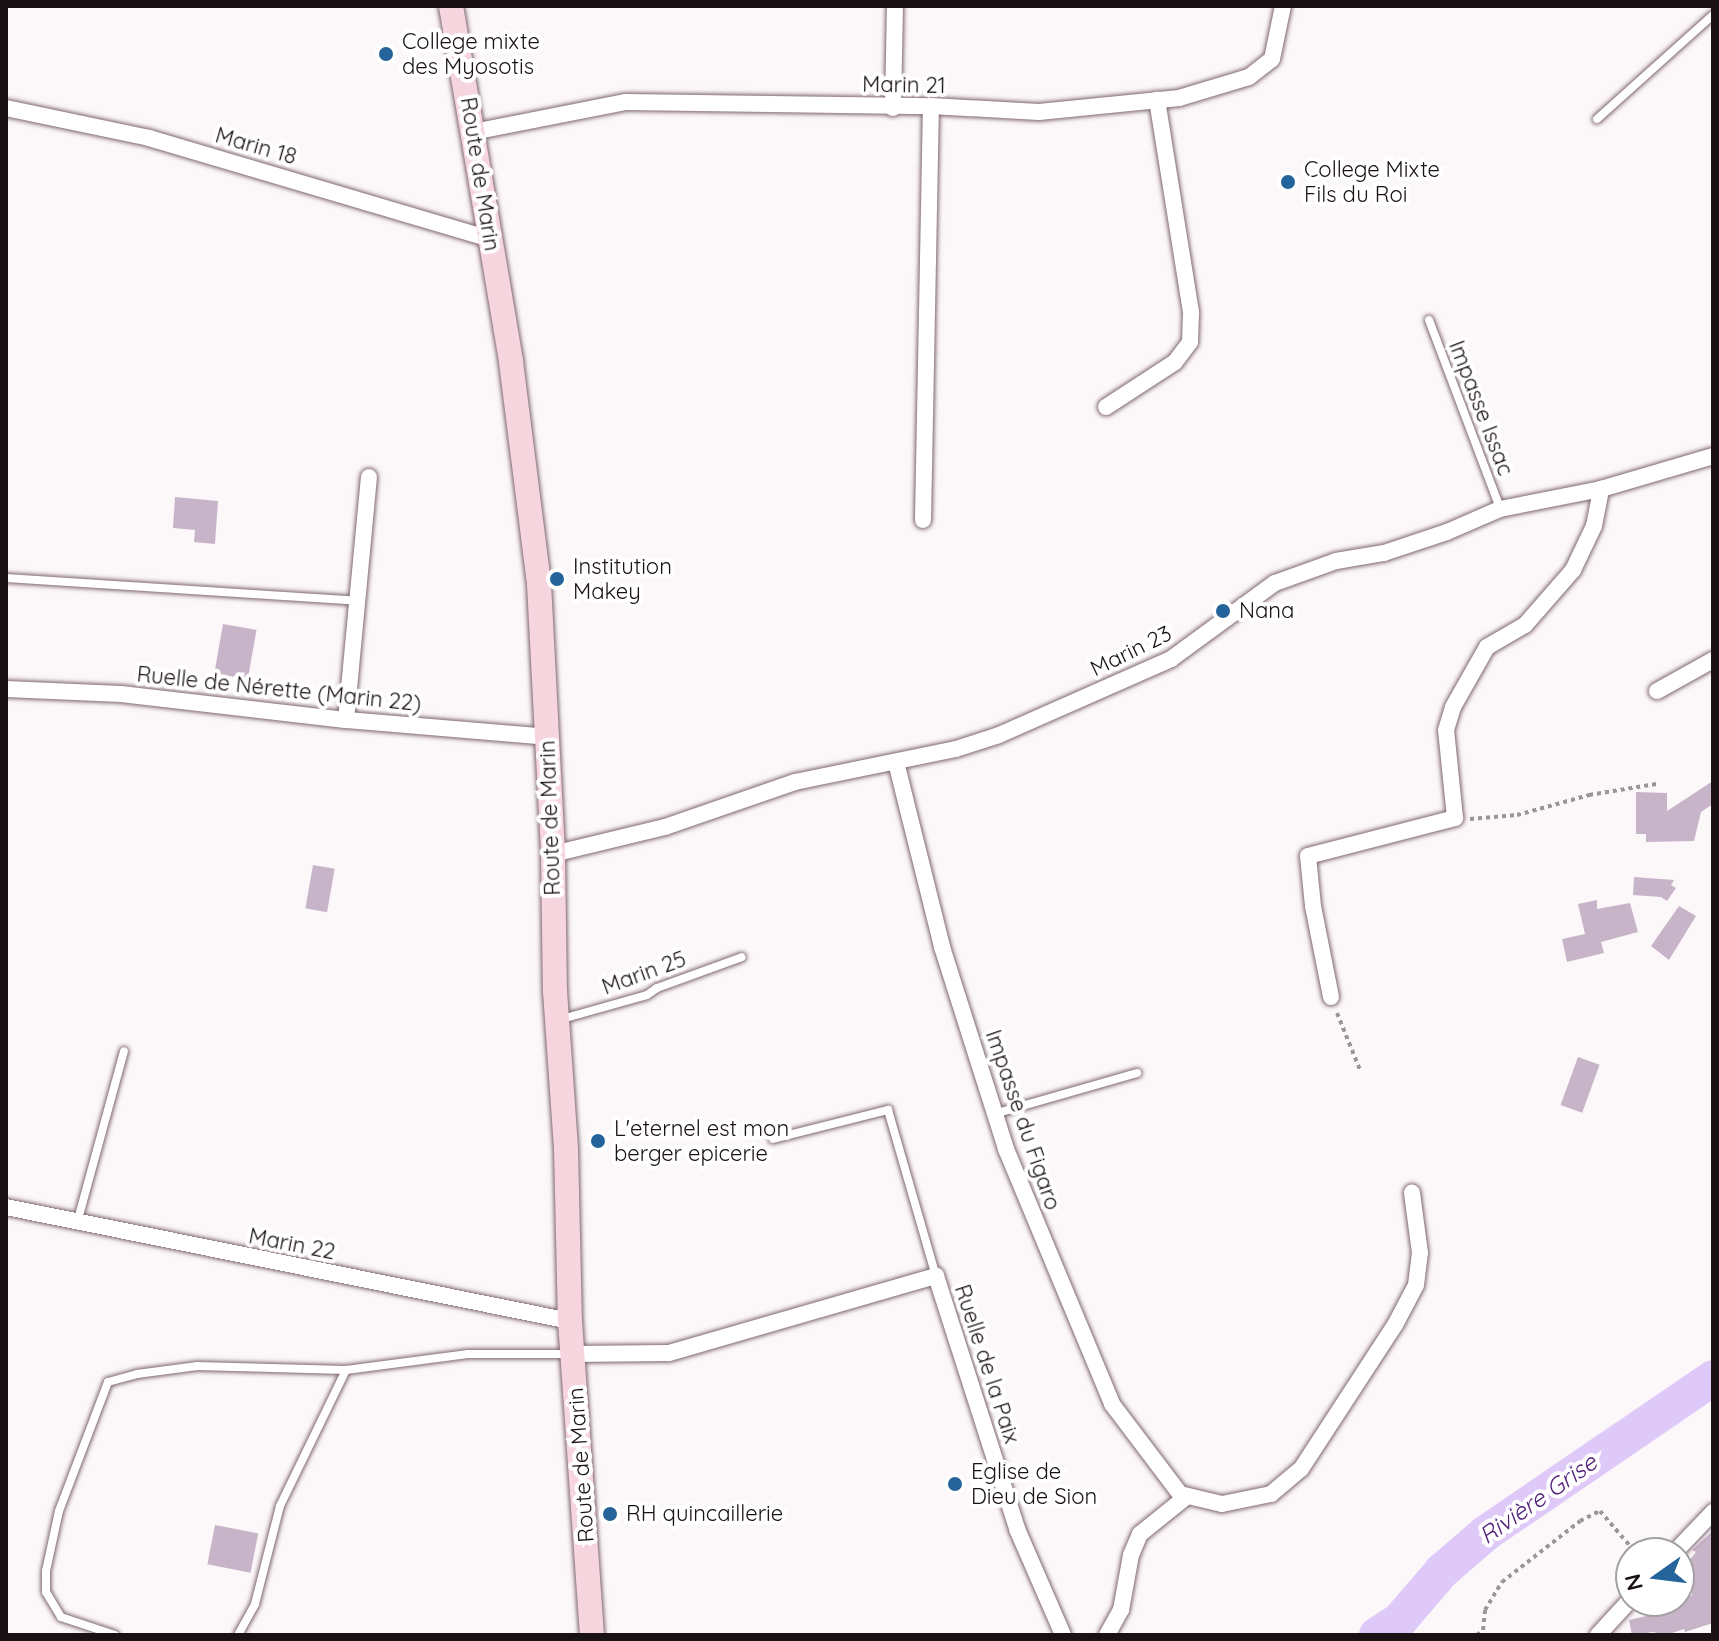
<!DOCTYPE html>
<html>
<head>
<meta charset="utf-8">
<style>
  body { margin:0 }
  #map { position:relative; width:1719px; height:1641px; overflow:hidden; background:#fcf7f9; font-family:Quicksand,sans-serif }
  div>[style] { position:absolute }
  .river>* { height:36px; margin:-18px; padding:0 18px; transform-origin:18px; border-radius:18px; background:#dfc9f8 }
  .building>* { inset:0; background:#c8b4c8; transform-origin:0 0 }
  .path>* { height:4px; margin-top:-2px; transform-origin:0; background:repeating-linear-gradient(90deg,#9b9597 0 4px,transparent 0 8px) }
  .roads { filter:drop-shadow(0 0 2px #7f6774) drop-shadow(0 0 2px #7f6774) }
  .service>* { height:8px; margin:-4px; padding:0 4px; transform-origin:4px; border-radius:4px; background:#fff }
  .minor>* { height:16px; margin:-8px; padding:0 8px; transform-origin:8px; border-radius:8px; background:#fff }
  .secondary>* { height:24px; margin:-12px; padding:0 12px; transform-origin:12px; border-radius:12px; background:#f7d5de }
  .dots>* { width:22px; height:22px; translate:-50% -50%; box-sizing:border-box; border:4px solid #fff; border-radius:50% }
  span { translate:-50% -50%; white-space:nowrap; text-align:center; line-height:1.15; -webkit-text-stroke:8px #fff; paint-order:stroke }
  .poi-label { font-size:22px; color:#1a1115 }
  .left { translate:0 -50%; text-align:left }
  .street-label { font-size:22px; color:#1a1115 }
  .water-label { font-size:24px; color:#54227a; font-style:italic }
  .frame { position:absolute; inset:0; border:8px solid #1a1115; pointer-events:none }
  .north { position:absolute; left:1615px; top:1537px; width:80px; height:80px; box-sizing:border-box; background:#fff; border:2px solid #a3a0a1; border-radius:50%; rotate:256deg; font-size:22px; font-weight:700; line-height:32px; text-align:center; color:#1a1115 }
  .north::after { content:''; display:block; margin:auto; width:28px; height:36px; background:#24649a; clip-path:polygon(50% 0,100% 100%,50% 72%,0 100%) }
</style>
</head>
<body>
<div id="map">
  <div class="river">
    <div style="left:1377px;top:1635px;width:27px;rotate:-33deg"></div>
    <div style="left:1400px;top:1620px;width:65px;rotate:-49.4deg"></div>
    <div style="left:1442px;top:1571px;width:58px;rotate:-40.8deg"></div>
    <div style="left:1486px;top:1533px;width:275px;rotate:-34.3deg"></div>
  </div>
  <div class="building">
    <div style="clip-path:polygon(175px 497px,218px 501px,215px 544px,194px 542px,195px 530px,173px 528px)"></div>
    <div style="left:223px;top:624px;width:34px;height:50px;rotate:10deg"></div>
    <div style="clip-path:polygon(1713px 781px,1713px 804px,1701px 812px,1694px 841px,1646px 842px,1646px 834px,1636px 834px,1636px 792px,1667px 793px,1667px 811px)"></div>
    <div style="left:313px;top:865px;width:22px;height:44px;rotate:10deg"></div>
    <div style="clip-path:polygon(1634px 877px,1674px 880px,1671px 885px,1676px 888px,1667px 901px,1661px 897px,1633px 895px)"></div>
    <div style="clip-path:polygon(1597px 900px,1597px 909px,1630px 903px,1638px 932px,1601px 942px,1604px 953px,1567px 962px,1562px 939px,1585px 934px,1578px 904px)"></div>
    <div style="clip-path:polygon(1679px 906px,1696px 916px,1669px 960px,1651px 946px)"></div>
    <div style="left:1578px;top:1057px;width:23px;height:51px;rotate:20deg"></div>
    <div style="left:215px;top:1525px;width:44px;height:40px;rotate:11deg"></div>
    <div style="clip-path:polygon(1713px 1531px,1713px 1623px,1685px 1632px,1684px 1629px,1666px 1635px,1653px 1632px,1632px 1635px,1629px 1620px,1646px 1616px,1642px 1601px,1679px 1601px,1692px 1595px,1684px 1567px,1696px 1552px,1692px 1550px)"></div>
  </div>
  <div class="path">
    <div style="left:1470px;top:819px;width:47px;rotate:-4.9deg"></div>
    <div style="left:1517px;top:815px;width:75px;rotate:-15.5deg"></div>
    <div style="left:1589px;top:795px;width:68px;rotate:-9.3deg"></div>
    <div style="left:1337px;top:1013px;width:61px;rotate:68deg"></div>
    <div style="left:1477px;top:1635px;width:8px;rotate:-40deg"></div>
    <div style="left:1483px;top:1630px;width:20px;rotate:-84deg"></div>
    <div style="left:1485px;top:1610px;width:33px;rotate:-59deg"></div>
    <div style="left:1502px;top:1582px;width:99px;rotate:-38deg"></div>
    <div style="left:1580px;top:1521px;width:22px;rotate:-27deg"></div>
    <div style="left:1600px;top:1511px;width:55px;rotate:49.4deg"></div>
  </div>
  <div class="roads">
    <div class="service">
      <div style="left:1597px;top:119px;width:156px;rotate:-41.9deg"></div>
      <div style="left:1429px;top:320px;width:201px;rotate:69.3deg"></div>
      <div style="left:6px;top:578px;width:352px;rotate:3.7deg"></div>
      <div style="left:562px;top:1019px;width:88px;rotate:-15.8deg"></div>
      <div style="left:647px;top:995px;width:12px;rotate:-35deg"></div>
      <div style="left:657px;top:988px;width:90px;rotate:-20deg"></div>
      <div style="left:994px;top:1114px;width:149px;rotate:-16deg"></div>
      <div style="left:773px;top:1139px;width:119px;rotate:-14.2deg"></div>
      <div style="left:888px;top:1110px;width:173px;rotate:73.9deg"></div>
      <div style="left:77px;top:1223px;width:178px;rotate:-74.7deg"></div>
      <div style="left:115px;top:1635px;width:57px;rotate:-161.6deg"></div>
      <div style="left:61px;top:1617px;width:29px;rotate:-121deg"></div>
      <div style="left:46px;top:1592px;width:21px;rotate:-90deg"></div>
      <div style="left:46px;top:1571px;width:61px;rotate:-77.8deg"></div>
      <div style="left:59px;top:1511px;width:138px;rotate:-69.2deg"></div>
      <div style="left:108px;top:1382px;width:30px;rotate:-15deg"></div>
      <div style="left:137px;top:1374px;width:61px;rotate:-7.6deg"></div>
      <div style="left:197px;top:1366px;width:149px;rotate:1.5deg"></div>
      <div style="left:346px;top:1370px;width:123px;rotate:-7.5deg"></div>
      <div style="left:468px;top:1354px;width:100px"></div>
      <div style="left:238px;top:1635px;width:35px;rotate:-61deg"></div>
      <div style="left:255px;top:1604px;width:101px;rotate:-75.7deg"></div>
      <div style="left:280px;top:1506px;width:151px;rotate:-64.1deg"></div>
    </div>
    <div class="minor">
      <div style="left:6px;top:108px;width:146px;rotate:11.8deg"></div>
      <div style="left:149px;top:138px;width:357px;rotate:16.5deg"></div>
      <div style="left:893px;top:108px;width:102px;rotate:-88.9deg"></div>
      <div style="left:473px;top:132px;width:156px;rotate:-11.1deg"></div>
      <div style="left:626px;top:102px;width:305px;rotate:0.8deg"></div>
      <div style="left:931px;top:106px;width:108px;rotate:3.2deg"></div>
      <div style="left:1039px;top:112px;width:141px;rotate:-5.7deg"></div>
      <div style="left:1179px;top:98px;width:73px;rotate:-16.7deg"></div>
      <div style="left:1249px;top:77px;width:29px;rotate:-38deg"></div>
      <div style="left:1272px;top:59px;width:54px;rotate:-78.3deg"></div>
      <div style="left:1106px;top:407px;width:82px;rotate:-33.1deg"></div>
      <div style="left:1175px;top:362px;width:25px;rotate:-53deg"></div>
      <div style="left:1190px;top:342px;width:30px;rotate:-88deg"></div>
      <div style="left:1191px;top:312px;width:215px;rotate:-99.1deg"></div>
      <div style="left:923px;top:520px;width:414px;rotate:-88.9deg"></div>
      <div style="left:6px;top:689px;width:115px;rotate:2.5deg"></div>
      <div style="left:121px;top:694px;width:226px;rotate:6.6deg"></div>
      <div style="left:346px;top:720px;width:202px;rotate:4.8deg"></div>
      <div style="left:1657px;top:691px;width:64px;rotate:-29deg"></div>
      <div style="left:346px;top:720px;width:244px;rotate:-84.6deg"></div>
      <div style="left:896px;top:762px;width:191px;rotate:76deg"></div>
      <div style="left:942px;top:947px;width:212px;rotate:72.4deg"></div>
      <div style="left:1006px;top:1149px;width:276px;rotate:67.4deg"></div>
      <div style="left:1112px;top:1404px;width:113px;rotate:52.9deg"></div>
      <div style="left:1180px;top:1494px;width:43px;rotate:13.4deg"></div>
      <div style="left:1222px;top:1504px;width:50px;rotate:-11.5deg"></div>
      <div style="left:1271px;top:1494px;width:39px;rotate:-40deg"></div>
      <div style="left:1301px;top:1469px;width:172px;rotate:-56.9deg"></div>
      <div style="left:1395px;top:1325px;width:45px;rotate:-62.3deg"></div>
      <div style="left:1416px;top:1285px;width:32px;rotate:-83deg"></div>
      <div style="left:1420px;top:1253px;width:61px;rotate:-97.6deg"></div>
      <div style="left:553px;top:854px;width:115px;rotate:-13.6deg"></div>
      <div style="left:665px;top:827px;width:138px;rotate:-19.1deg"></div>
      <div style="left:795px;top:782px;width:164px;rotate:-11.6deg"></div>
      <div style="left:956px;top:749px;width:45px;rotate:-18deg"></div>
      <div style="left:999px;top:735px;width:188px;rotate:-23.8deg"></div>
      <div style="left:1171px;top:659px;width:129px;rotate:-36.2deg"></div>
      <div style="left:1275px;top:583px;width:65px;rotate:-19.8deg"></div>
      <div style="left:1336px;top:561px;width:49px;rotate:-9.5deg"></div>
      <div style="left:1384px;top:553px;width:66px;rotate:-18.4deg"></div>
      <div style="left:1447px;top:532px;width:58px;rotate:-23.5deg"></div>
      <div style="left:1500px;top:509px;width:103px;rotate:-11.2deg"></div>
      <div style="left:1601px;top:489px;width:117px;rotate:-16.4deg"></div>
      <div style="left:1331px;top:997px;width:93px;rotate:-101.2deg"></div>
      <div style="left:1313px;top:906px;width:50px;rotate:-95.7deg"></div>
      <div style="left:1308px;top:856px;width:152px;rotate:-14.5deg"></div>
      <div style="left:1455px;top:818px;width:88px;rotate:-95.8deg"></div>
      <div style="left:1446px;top:730px;width:24px;rotate:-73deg"></div>
      <div style="left:1453px;top:707px;width:69px;rotate:-60.5deg"></div>
      <div style="left:1487px;top:647px;width:44px;rotate:-30.1deg"></div>
      <div style="left:1525px;top:625px;width:73px;rotate:-48.9deg"></div>
      <div style="left:1573px;top:570px;width:49px;rotate:-64.5deg"></div>
      <div style="left:1594px;top:526px;width:38px;rotate:-79deg"></div>
      <div style="left:6px;top:1207px;width:575px;rotate:11.43deg"></div>
      <div style="left:572px;top:1354px;width:97px;rotate:-0.6deg"></div>
      <div style="left:669px;top:1353px;width:278px;rotate:-16.1deg"></div>
      <div style="left:936px;top:1276px;width:266px;rotate:72.2deg"></div>
      <div style="left:1017px;top:1529px;width:116px;rotate:66.5deg"></div>
      <div style="left:1674px;top:1553px;width:57px;rotate:-46.4deg"></div>
      <div style="left:1107px;top:1635px;width:29px;rotate:-61deg"></div>
      <div style="left:1121px;top:1610px;width:56px;rotate:-79.7deg"></div>
      <div style="left:1131px;top:1555px;width:23px;rotate:-67deg"></div>
      <div style="left:1140px;top:1534px;width:59px;rotate:-38.8deg"></div>
      <div style="left:1598px;top:1635px;width:49px;rotate:-47.5deg"></div>
    </div>
    <div class="secondary">
      <div style="left:451px;top:6px;width:361px;rotate:80.4deg"></div>
      <div style="left:511px;top:362px;width:224px;rotate:82.8deg"></div>
      <div style="left:539px;top:584px;width:270px;rotate:87deg"></div>
      <div style="left:553px;top:854px;width:137px;rotate:89.2deg"></div>
      <div style="left:555px;top:991px;width:157px;rotate:86deg"></div>
      <div style="left:566px;top:1148px;width:173px;rotate:88.7deg"></div>
      <div style="left:570px;top:1321px;width:315px;rotate:86deg"></div>
    </div>
  </div>
  <div class="dots">
    <div style="left:386px;top:54px;background:#24649a"></div>
    <div style="left:1288px;top:182px;background:#24649a"></div>
    <div style="left:557px;top:579px;background:#24649a"></div>
    <div style="left:1223px;top:611px;background:#24649a"></div>
    <div style="left:598px;top:1141px;background:#24649a"></div>
    <div style="left:955px;top:1484px;background:#24649a"></div>
    <div style="left:610px;top:1514px;background:#24649a"></div>
  </div>
  <div class="poi-label">
    <span class="left" style="left:402px;top:54px">College mixte<br>des Myosotis</span>
    <span class="left" style="left:1304px;top:182px">College Mixte<br>Fils du Roi</span>
    <span class="left" style="left:573px;top:579px">Institution<br>Makey</span>
    <span class="left" style="left:1239px;top:611px">Nana</span>
    <span class="left" style="left:614px;top:1141px">L'eternel est mon<br>berger epicerie</span>
    <span class="left" style="left:971px;top:1484px">Eglise de<br>Dieu de Sion</span>
    <span class="left" style="left:626px;top:1514px">RH quincaillerie</span>
  </div>
  <div class="street-label">
    <span style="left:904px;top:85px;rotate:1deg">Marin 21</span>
    <span style="left:256px;top:146px;rotate:16deg">Marin 18</span>
    <span style="left:480px;top:174px;rotate:81deg">Route de Marin</span>
    <span style="left:1481px;top:408px;rotate:69deg">Impasse Issac</span>
    <span style="left:1131px;top:651px;rotate:-26deg">Marin 23</span>
    <span style="left:279px;top:689px;rotate:6deg">Ruelle de Nérette (Marin 22)</span>
    <span style="left:550px;top:818px;rotate:-92deg">Route de Marin</span>
    <span style="left:644px;top:973px;rotate:-20deg">Marin 25</span>
    <span style="left:1023px;top:1120px;rotate:71deg">Impasse du Figaro</span>
    <span style="left:292px;top:1244px;rotate:11deg">Marin 22</span>
    <span style="left:987px;top:1364px;rotate:72deg">Ruelle de la Paix</span>
    <span style="left:581px;top:1465px;rotate:-94deg">Route de Marin</span>
  </div>
  <div class="water-label">
    <span style="left:1538px;top:1499px;rotate:-35deg">Rivière Grise</span>
  </div>
  <div class="frame"></div>
  <div class="north">N</div>
</div>
</body>
</html>
